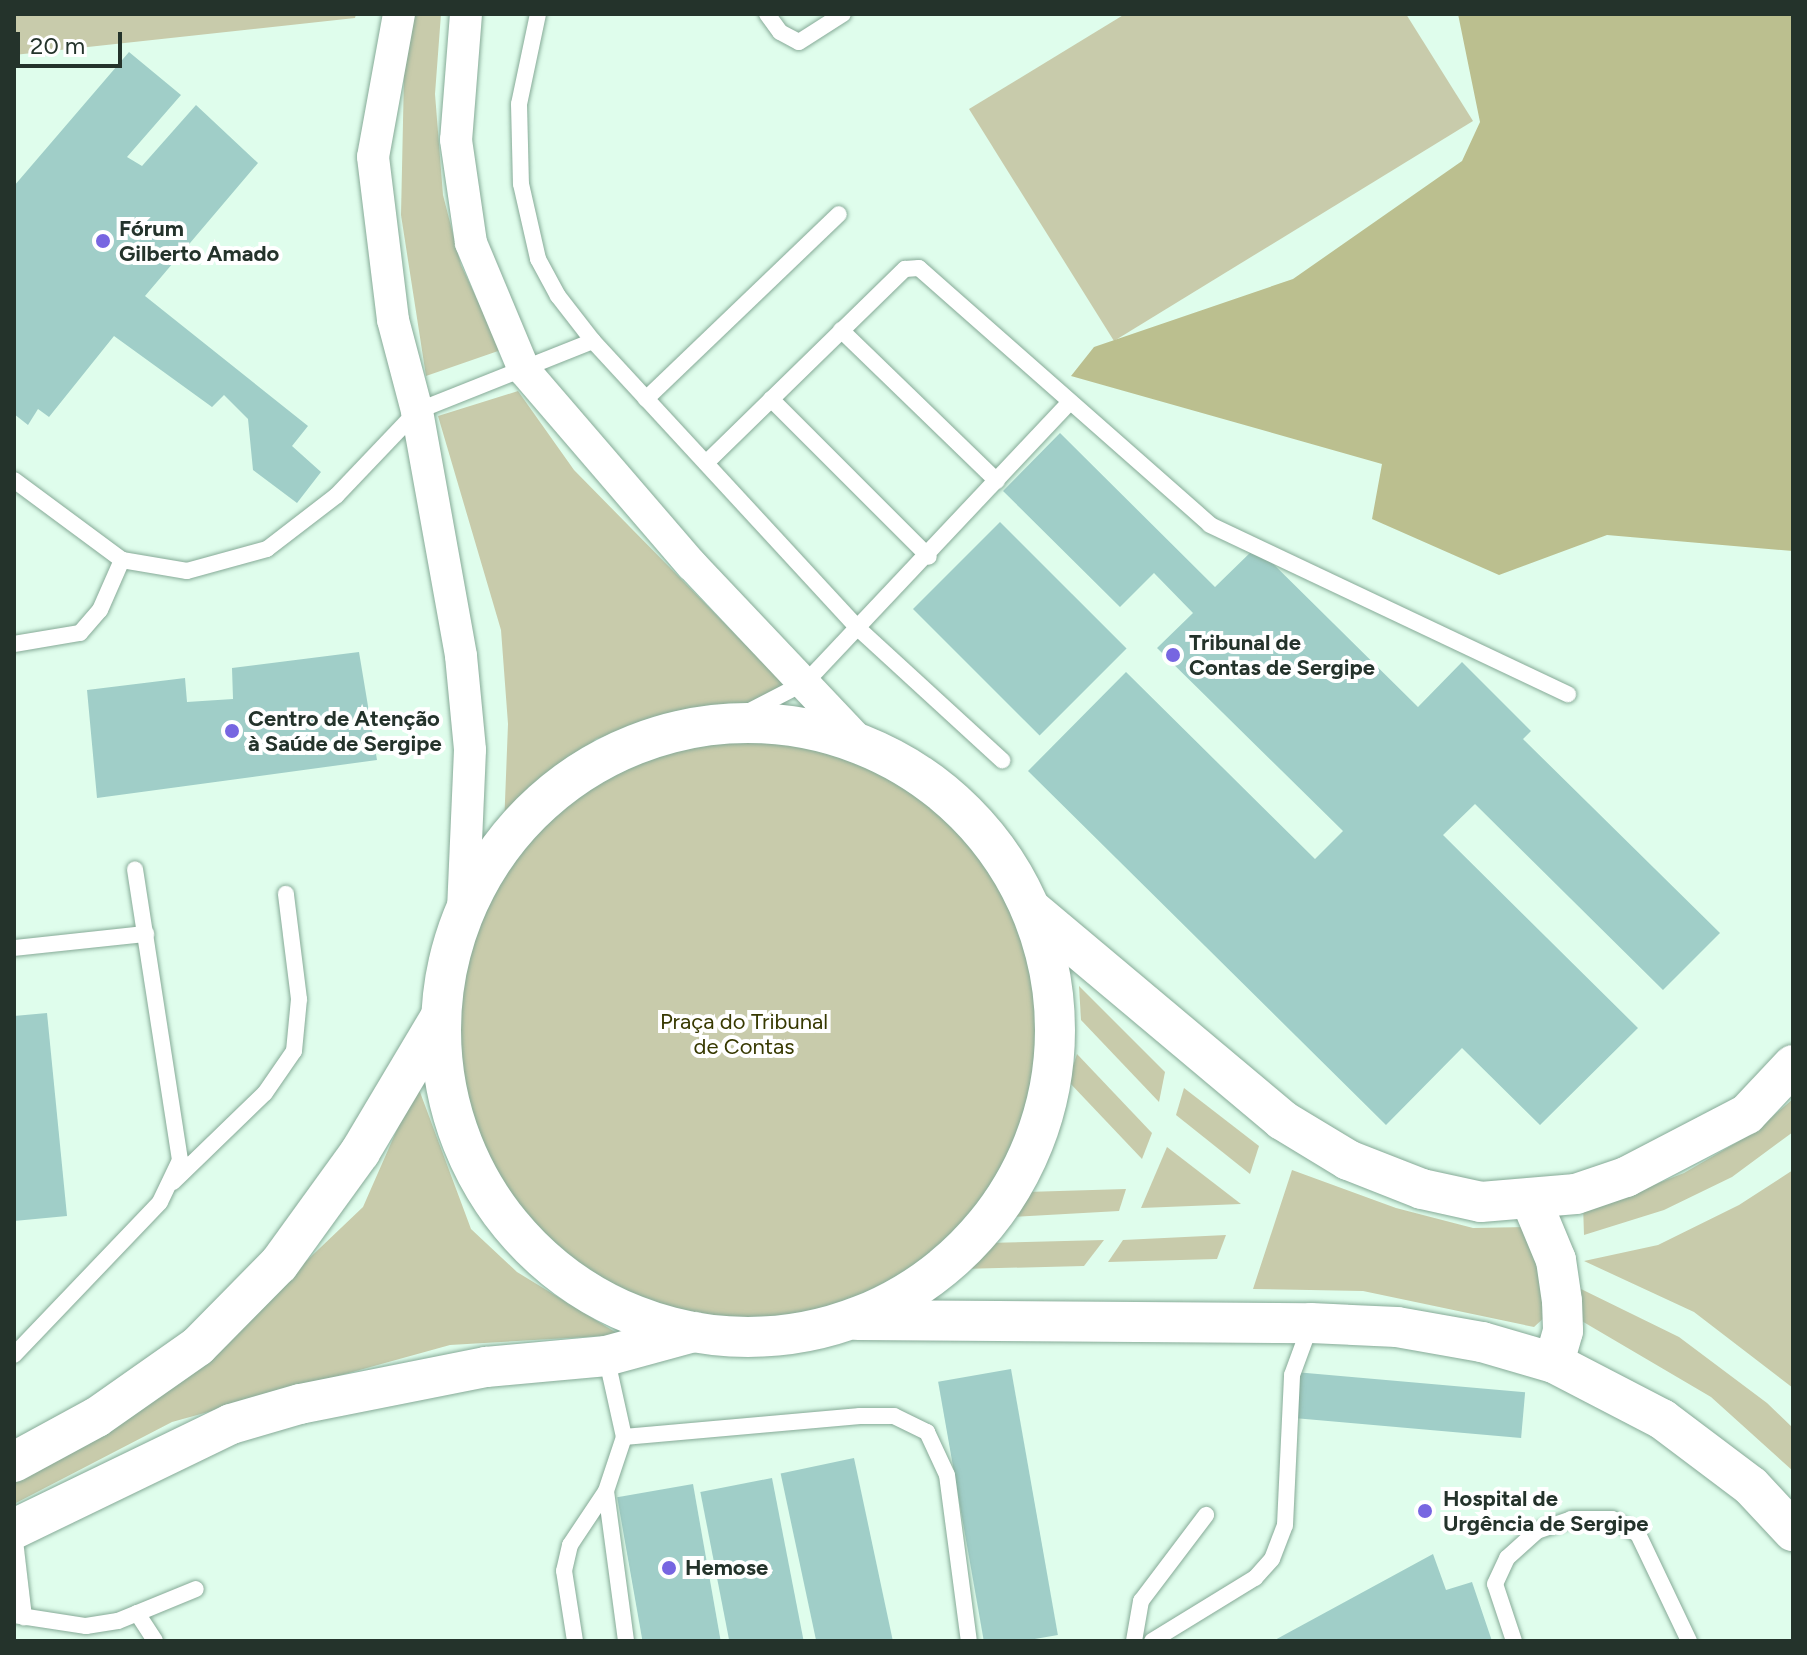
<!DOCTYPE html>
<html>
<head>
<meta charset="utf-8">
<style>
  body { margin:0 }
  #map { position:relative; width:1807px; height:1655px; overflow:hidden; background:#dffdec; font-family:Figtree,sans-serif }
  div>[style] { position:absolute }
  .green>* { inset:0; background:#c8cbab }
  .round { border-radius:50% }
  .forest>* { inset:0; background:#bbbf8f }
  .building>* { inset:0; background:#a0cec8; transform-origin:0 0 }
  .roads { filter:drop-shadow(0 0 2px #86aa97) drop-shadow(0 0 2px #86aa97) }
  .service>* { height:16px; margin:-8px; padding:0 8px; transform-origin:8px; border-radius:8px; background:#fff }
  .minor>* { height:32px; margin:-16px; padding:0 16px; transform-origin:16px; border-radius:16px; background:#fff }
  .tertiary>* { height:40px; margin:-20px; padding:0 20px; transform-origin:20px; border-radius:20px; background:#fff }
  .tertiary>.ring { margin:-20px; padding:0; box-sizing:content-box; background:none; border:40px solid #fff; border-radius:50% }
  .dots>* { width:22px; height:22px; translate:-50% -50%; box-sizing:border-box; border:4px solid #fff; border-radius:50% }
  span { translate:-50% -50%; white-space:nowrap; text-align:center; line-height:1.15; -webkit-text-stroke:8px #fff; paint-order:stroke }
  .poi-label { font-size:22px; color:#24332b; font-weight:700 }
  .left { translate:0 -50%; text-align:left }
  .park-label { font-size:22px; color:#373900 }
  .frame { position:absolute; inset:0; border:16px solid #24332b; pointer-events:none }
  .scale { position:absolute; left:16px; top:32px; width:106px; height:36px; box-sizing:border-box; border:4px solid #24332b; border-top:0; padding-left:10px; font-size:24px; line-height:28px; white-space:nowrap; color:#24332b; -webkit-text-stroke:6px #fff; paint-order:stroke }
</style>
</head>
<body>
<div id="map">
  <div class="green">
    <div style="clip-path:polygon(14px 14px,356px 14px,355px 18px,14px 55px)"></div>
    <div style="clip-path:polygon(415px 14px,441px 14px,435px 94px,443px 195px,461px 265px,501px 350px,426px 376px,401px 215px,404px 75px)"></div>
    <div style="clip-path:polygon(1125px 14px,1406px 14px,1473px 121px,1114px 341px,969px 109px)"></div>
    <div style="clip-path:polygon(518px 391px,574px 470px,795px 695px,696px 712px,596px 739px,504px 827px,508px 724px,501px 630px,438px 416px)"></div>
    <div class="round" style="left:441px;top:727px;width:610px;height:610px"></div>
    <div style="clip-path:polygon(1079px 986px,1165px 1072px,1159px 1102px,1081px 1020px)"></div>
    <div style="clip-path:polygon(1077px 1054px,1152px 1133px,1142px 1159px,1068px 1081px)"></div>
    <div style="clip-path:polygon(417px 1084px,471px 1229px,517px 1272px,620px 1335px,450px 1345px,172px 1422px,14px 1504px,14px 1482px,58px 1458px,214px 1349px,363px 1207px)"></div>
    <div style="clip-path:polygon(1184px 1088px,1259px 1146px,1250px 1174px,1176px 1115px)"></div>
    <div style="clip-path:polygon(1793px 1099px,1793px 1132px,1732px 1177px,1664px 1210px,1584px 1235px,1583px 1205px,1618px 1199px,1684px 1173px,1753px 1133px)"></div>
    <div style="clip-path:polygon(1167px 1147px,1241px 1204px,1141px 1208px)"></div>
    <div style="clip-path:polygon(1292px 1170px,1396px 1208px,1473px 1228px,1527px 1227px,1544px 1249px,1547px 1315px,1534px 1327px,1363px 1291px,1253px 1289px)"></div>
    <div style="clip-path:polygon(1793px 1170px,1793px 1388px,1694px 1312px,1584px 1261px,1658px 1245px,1739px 1205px)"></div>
    <div style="clip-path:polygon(1126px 1189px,1119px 1211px,1013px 1217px,1026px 1192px)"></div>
    <div style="clip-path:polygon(1226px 1235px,1217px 1259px,1108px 1262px,1123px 1240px)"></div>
    <div style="clip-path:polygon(1104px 1240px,1084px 1266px,960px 1269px,985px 1243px)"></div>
    <div style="clip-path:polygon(1581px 1289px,1679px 1337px,1767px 1403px,1793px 1428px,1793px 1471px,1711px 1397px,1580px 1320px)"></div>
  </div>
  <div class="forest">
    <div style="clip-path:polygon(1458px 14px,1793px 14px,1793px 551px,1607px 535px,1499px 575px,1372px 519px,1382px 464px,1071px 376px,1094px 347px,1293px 279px,1462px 161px,1480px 122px)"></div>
  </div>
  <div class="building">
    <div style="clip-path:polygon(129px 52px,181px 95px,127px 157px,142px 166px,196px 105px,258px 163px,145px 296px,308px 426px,292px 446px,321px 472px,297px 503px,253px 470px,248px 419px,224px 395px,212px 407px,114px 336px,49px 417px,38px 409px,28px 425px,14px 414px,14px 186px)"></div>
    <div style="clip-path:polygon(1060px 433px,1215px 587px,1256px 547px,1418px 707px,1462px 662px,1531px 731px,1523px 739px,1720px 933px,1663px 990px,1475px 804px,1443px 835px,1638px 1028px,1540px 1125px,1462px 1048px,1386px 1125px,1028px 771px,1126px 672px,1315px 859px,1343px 831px,1157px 648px,1193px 613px,1154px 573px,1120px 607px,1003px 491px)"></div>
    <div style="left:1000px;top:522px;width:179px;height:123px;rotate:45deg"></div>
    <div style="clip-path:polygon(359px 652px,377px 760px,97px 798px,87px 690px,185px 678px,187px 702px,233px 699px,232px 668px)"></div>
    <div style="clip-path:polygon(47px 1013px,67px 1216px,14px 1221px,14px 1016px)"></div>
    <div style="left:1011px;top:1369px;width:270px;height:74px;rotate:80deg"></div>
    <div style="left:1295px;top:1372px;width:231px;height:46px;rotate:5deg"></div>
    <div style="left:854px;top:1458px;width:187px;height:75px;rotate:78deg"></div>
    <div style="left:772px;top:1478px;width:166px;height:73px;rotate:79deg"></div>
    <div style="left:693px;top:1484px;width:159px;height:77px;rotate:80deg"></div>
    <div style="clip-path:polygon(1433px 1554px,1446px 1590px,1472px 1582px,1492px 1641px,1273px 1641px)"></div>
  </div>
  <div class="roads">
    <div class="service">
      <div style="left:538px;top:14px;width:92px;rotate:101.9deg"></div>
      <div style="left:519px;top:104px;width:80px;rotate:88.6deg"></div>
      <div style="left:521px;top:184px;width:77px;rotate:77.2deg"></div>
      <div style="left:538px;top:259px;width:42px;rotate:61.6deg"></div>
      <div style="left:558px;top:296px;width:57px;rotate:52.1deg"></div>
      <div style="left:593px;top:341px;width:393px;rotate:47.3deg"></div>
      <div style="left:860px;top:630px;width:193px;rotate:42.5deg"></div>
      <div style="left:767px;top:14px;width:22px;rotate:54deg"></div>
      <div style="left:780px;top:32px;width:21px;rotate:28deg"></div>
      <div style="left:799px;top:42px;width:52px;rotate:-32.5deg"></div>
      <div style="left:841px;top:330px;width:217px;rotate:44.1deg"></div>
      <div style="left:646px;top:399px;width:267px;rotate:-43.8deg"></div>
      <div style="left:771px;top:399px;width:223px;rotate:45deg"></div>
      <div style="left:706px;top:463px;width:278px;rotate:-44.3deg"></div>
      <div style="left:905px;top:269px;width:14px;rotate:-4deg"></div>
      <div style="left:919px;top:268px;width:388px;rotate:41.4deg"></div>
      <div style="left:1210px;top:525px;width:396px;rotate:25.3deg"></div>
      <div style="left:14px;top:480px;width:134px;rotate:36.5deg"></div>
      <div style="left:122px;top:560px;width:66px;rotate:9.6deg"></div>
      <div style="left:187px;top:571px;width:83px;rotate:-15.4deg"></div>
      <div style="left:267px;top:549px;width:88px;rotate:-37.6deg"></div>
      <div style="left:337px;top:495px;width:116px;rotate:-46.4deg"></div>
      <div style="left:417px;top:411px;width:189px;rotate:-21.7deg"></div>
      <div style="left:14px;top:644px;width:67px;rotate:-9.5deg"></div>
      <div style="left:80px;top:633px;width:30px;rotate:-49deg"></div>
      <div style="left:100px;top:610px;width:55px;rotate:-66.3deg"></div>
      <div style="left:717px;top:728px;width:100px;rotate:-27.3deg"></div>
      <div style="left:806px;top:682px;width:385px;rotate:-46.7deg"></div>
      <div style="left:14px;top:948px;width:133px;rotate:-6.1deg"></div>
      <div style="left:173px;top:1182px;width:128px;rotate:-44.1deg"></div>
      <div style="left:265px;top:1093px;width:51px;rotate:-55.4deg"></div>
      <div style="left:294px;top:1051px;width:52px;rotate:-84.5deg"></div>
      <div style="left:299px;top:999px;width:106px;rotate:-97.1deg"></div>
      <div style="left:14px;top:1355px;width:211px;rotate:-46.3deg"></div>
      <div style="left:160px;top:1202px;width:47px;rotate:-64.5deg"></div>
      <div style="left:180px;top:1160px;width:294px;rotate:-98.8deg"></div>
      <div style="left:624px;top:1437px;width:237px;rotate:-5.1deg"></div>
      <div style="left:860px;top:1416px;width:34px"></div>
      <div style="left:894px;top:1416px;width:37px;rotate:26deg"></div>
      <div style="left:927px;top:1432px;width:47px;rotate:65.1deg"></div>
      <div style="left:947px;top:1475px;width:167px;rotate:82.5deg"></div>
      <div style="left:606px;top:1491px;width:151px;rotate:82.4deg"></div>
      <div style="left:14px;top:1532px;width:86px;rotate:83.3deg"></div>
      <div style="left:137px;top:1613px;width:33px;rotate:57deg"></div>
      <div style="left:14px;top:1615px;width:73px;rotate:8.7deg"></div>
      <div style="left:86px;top:1626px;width:32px;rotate:-9deg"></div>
      <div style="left:118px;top:1621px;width:84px;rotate:-22.3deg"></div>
      <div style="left:575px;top:1641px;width:71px;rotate:-98.9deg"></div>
      <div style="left:564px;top:1571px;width:27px;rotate:-77deg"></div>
      <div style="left:570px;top:1545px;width:65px;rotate:-56.3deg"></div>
      <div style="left:606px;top:1491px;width:57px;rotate:-71.6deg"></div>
      <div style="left:624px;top:1437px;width:83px;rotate:-102.5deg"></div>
      <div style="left:1134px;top:1641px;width:41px;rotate:-80.1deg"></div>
      <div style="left:1141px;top:1601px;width:108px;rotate:-52.9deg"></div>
      <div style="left:1152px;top:1641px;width:121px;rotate:-31.5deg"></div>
      <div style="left:1255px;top:1578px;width:25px;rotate:-48deg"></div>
      <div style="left:1272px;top:1559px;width:36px;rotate:-69deg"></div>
      <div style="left:1285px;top:1525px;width:150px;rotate:-87.3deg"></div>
      <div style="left:1292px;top:1375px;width:52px;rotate:-69.8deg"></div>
      <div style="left:1514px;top:1641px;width:60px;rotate:-108.4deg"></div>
      <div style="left:1495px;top:1584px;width:29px;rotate:-65deg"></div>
      <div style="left:1507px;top:1558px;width:40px;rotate:-42deg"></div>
      <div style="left:1537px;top:1531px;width:36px;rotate:-19deg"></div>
      <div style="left:1571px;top:1519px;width:41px"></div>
      <div style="left:1612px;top:1519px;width:30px;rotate:30deg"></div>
      <div style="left:1638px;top:1534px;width:119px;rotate:64.5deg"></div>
    </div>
    <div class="minor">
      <div style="left:399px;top:14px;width:145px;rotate:100.3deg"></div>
      <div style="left:373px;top:157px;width:164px;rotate:83deg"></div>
      <div style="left:393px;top:320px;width:94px;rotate:75.2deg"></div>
      <div style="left:417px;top:411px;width:249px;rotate:79.8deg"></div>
      <div style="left:461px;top:656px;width:94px;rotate:84.5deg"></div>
      <div style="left:470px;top:750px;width:159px;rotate:92.5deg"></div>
      <div style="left:466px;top:14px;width:126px;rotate:94.5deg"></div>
      <div style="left:456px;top:140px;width:104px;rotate:81.7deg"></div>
      <div style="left:471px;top:243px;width:138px;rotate:67.3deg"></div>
      <div style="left:524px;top:370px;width:257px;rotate:49.3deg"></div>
      <div style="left:692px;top:565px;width:248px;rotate:46.6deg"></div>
    </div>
    <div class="tertiary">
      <div class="ring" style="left:441px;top:723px;width:574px;height:574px"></div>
      <div style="left:1032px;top:910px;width:326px;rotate:40deg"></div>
      <div style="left:1282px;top:1120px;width:77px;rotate:31.2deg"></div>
      <div style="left:1348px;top:1160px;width:79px;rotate:21.4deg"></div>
      <div style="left:1422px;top:1189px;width:60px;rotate:12.4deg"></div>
      <div style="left:1481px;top:1202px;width:95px;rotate:-4.8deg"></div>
      <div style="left:1576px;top:1194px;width:53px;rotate:-18.8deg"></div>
      <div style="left:1626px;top:1177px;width:136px;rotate:-27.5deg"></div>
      <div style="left:1747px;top:1114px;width:67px;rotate:-46.8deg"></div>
      <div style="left:1531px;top:1200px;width:65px;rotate:67.4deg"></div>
      <div style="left:1556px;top:1260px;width:41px;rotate:81.7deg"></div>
      <div style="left:1562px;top:1301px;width:30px;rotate:88deg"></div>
      <div style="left:1563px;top:1331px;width:33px;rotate:106deg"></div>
      <div style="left:858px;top:1320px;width:453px;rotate:0.4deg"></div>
      <div style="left:1311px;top:1323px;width:86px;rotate:2.7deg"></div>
      <div style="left:1397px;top:1327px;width:86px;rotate:10deg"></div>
      <div style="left:1482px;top:1342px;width:75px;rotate:16.3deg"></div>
      <div style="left:1554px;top:1363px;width:122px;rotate:27.4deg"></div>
      <div style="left:1662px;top:1419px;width:111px;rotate:37deg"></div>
      <div style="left:1751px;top:1486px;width:62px;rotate:47deg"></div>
      <div style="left:14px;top:1462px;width:94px;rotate:-28.5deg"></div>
      <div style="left:97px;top:1417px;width:123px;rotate:-35.1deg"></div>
      <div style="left:198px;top:1346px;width:115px;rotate:-45.4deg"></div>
      <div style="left:279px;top:1264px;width:138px;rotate:-54.1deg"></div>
      <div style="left:360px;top:1152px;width:156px;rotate:-59.2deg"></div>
      <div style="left:14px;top:1529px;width:241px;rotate:-25.8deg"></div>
      <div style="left:231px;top:1424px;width:72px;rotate:-16.2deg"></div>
      <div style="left:300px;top:1404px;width:190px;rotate:-11.3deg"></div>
      <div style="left:486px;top:1367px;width:121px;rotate:-5.2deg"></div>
      <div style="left:606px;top:1356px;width:91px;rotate:-15.3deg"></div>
    </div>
  </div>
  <div class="dots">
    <div style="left:103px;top:241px;background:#7766e1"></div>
    <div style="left:1173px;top:655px;background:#7766e1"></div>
    <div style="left:232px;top:731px;background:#7766e1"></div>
    <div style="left:1425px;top:1511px;background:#7766e1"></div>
    <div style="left:669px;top:1568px;background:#7766e1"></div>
  </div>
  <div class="poi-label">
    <span class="left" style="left:119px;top:241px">Fórum<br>Gilberto Amado</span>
    <span class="left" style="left:1189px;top:655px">Tribunal de<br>Contas de Sergipe</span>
    <span class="left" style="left:248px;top:731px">Centro de Atenção<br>à Saúde de Sergipe</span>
    <span class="left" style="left:1443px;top:1511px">Hospital de<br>Urgência de Sergipe</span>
    <span class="left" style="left:685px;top:1568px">Hemose</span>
  </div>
  <div class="park-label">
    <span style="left:744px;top:1034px">Praça do Tribunal<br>de Contas</span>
  </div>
  <div class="frame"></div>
  <div class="scale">20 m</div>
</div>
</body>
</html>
